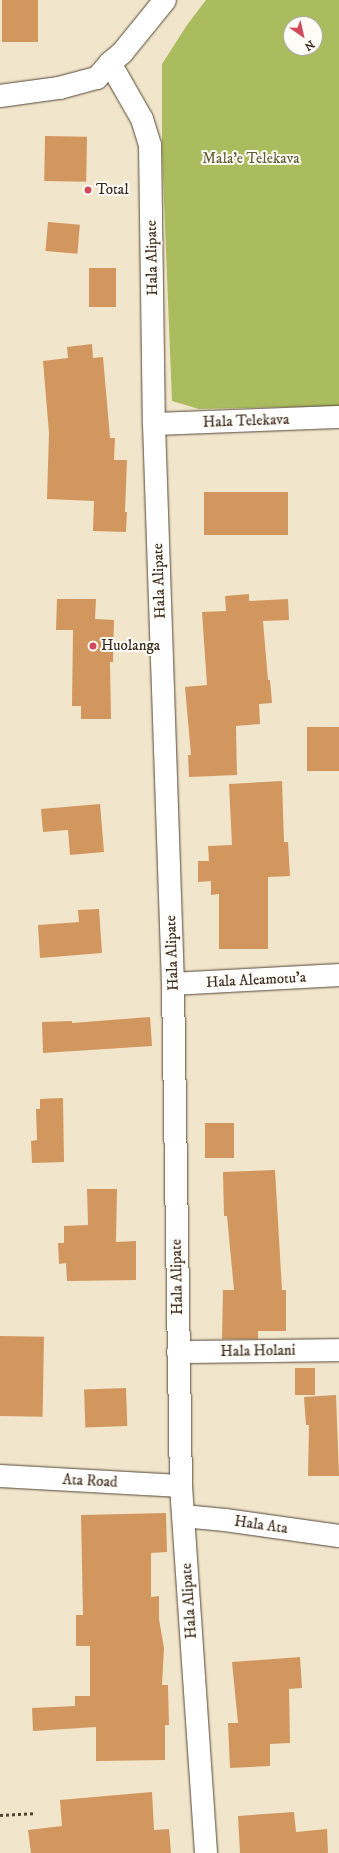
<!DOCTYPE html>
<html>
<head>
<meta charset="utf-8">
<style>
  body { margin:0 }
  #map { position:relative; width:339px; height:1853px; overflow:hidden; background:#f1e6cb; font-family:"IM FELL DW Pica",serif }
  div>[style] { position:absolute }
  .green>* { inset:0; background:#abbc5f }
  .building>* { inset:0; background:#d2975e; transform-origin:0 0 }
  .path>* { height:2.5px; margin-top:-1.25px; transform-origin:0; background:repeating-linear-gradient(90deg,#564638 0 3px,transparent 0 6px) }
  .roads { filter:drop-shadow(0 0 1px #564638) drop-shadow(0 0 1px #564638) }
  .minor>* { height:22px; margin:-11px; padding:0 11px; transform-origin:11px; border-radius:11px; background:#fff }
  .major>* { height:22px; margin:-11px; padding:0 11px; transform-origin:11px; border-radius:11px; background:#fff }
  .dots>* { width:11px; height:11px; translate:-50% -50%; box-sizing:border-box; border:2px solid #fdfcf7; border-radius:50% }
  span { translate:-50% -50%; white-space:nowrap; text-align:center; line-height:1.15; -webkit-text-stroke:4px #fdfcf7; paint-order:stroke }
  .park-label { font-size:15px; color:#625d35 }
  .poi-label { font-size:15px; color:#3b2a1e }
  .left { translate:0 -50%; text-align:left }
  .street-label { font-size:15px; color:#3b2a1e }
  .north { position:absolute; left:283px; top:16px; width:40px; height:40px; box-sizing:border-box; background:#fdfcf7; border:1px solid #afa8a0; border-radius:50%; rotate:146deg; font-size:11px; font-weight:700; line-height:16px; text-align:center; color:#3b2a1e }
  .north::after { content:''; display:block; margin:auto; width:14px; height:18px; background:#d1495b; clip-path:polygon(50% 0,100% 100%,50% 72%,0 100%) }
</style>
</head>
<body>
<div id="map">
  <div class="green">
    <div style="clip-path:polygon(evenodd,206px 0,339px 0,339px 406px,199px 409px,172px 401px,162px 151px,162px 64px,187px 25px,206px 0,291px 24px,315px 24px,315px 48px,291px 48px,291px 24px)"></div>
  </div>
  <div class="building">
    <div style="left:2px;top:0;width:36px;height:42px"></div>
    <div style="left:45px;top:136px;width:42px;height:45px;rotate:1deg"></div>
    <div style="left:48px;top:222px;width:32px;height:29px;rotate:5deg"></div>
    <div style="left:89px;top:268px;width:27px;height:39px"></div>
    <div style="clip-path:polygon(92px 344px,93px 358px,103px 357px,110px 438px,115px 438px,114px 460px,127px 460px,125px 512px,127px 512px,126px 532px,93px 531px,94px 501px,47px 499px,49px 433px,43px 361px,68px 358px,67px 347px)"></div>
    <div style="left:288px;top:492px;width:43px;height:84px;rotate:90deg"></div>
    <div style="clip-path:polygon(249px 594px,249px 601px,288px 599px,289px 620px,263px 621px,268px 680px,270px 680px,272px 703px,259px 704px,260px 724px,236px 726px,237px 775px,189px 777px,188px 755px,191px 755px,185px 687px,207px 685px,202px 612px,226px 611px,225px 596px)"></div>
    <div style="clip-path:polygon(57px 599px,96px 599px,95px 619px,114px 620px,113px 662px,110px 662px,111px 719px,81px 719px,81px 706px,72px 706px,73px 630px,56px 630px)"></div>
    <div style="left:339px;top:727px;width:44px;height:32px;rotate:90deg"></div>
    <div style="clip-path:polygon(282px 781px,284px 842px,288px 842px,290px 876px,268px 877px,268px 949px,219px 949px,219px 894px,211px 895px,211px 881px,198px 882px,198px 861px,209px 861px,208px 846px,232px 845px,229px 784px)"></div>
    <div style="clip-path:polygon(100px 804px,104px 852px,70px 855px,68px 830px,43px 832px,41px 809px)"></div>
    <div style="clip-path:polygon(99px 909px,102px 953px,40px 958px,38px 925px,79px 922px,78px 910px)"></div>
    <div style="clip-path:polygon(150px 1017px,152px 1046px,43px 1053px,42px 1022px,72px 1021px,72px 1023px)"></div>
    <div style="clip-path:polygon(63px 1098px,64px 1162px,32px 1163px,31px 1141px,37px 1140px,36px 1109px,40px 1109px,40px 1099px)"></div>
    <div style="left:234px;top:1123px;width:35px;height:29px;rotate:90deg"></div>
    <div style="clip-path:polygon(275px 1170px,282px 1290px,286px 1290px,286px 1331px,258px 1331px,258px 1339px,222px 1339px,223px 1290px,234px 1290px,227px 1216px,224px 1216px,223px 1172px)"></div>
    <div style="clip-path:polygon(87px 1189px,117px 1189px,116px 1242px,136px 1241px,136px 1280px,67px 1281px,66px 1263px,59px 1264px,58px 1243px,64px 1243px,64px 1226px,88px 1225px)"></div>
    <div style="left:0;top:1336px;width:44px;height:80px;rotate:1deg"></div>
    <div style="left:295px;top:1368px;width:20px;height:27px"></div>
    <div style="left:126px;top:1388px;width:38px;height:42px;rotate:88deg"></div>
    <div style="clip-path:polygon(336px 1395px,339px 1476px,308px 1476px,309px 1425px,306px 1425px,304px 1397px)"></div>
    <div style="clip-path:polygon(166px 1513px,167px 1552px,151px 1553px,151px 1597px,159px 1596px,159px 1619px,164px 1648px,162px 1685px,168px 1685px,169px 1725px,165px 1725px,165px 1760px,96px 1761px,96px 1727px,33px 1731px,32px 1708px,75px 1706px,75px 1696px,90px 1696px,90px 1646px,76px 1646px,76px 1615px,83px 1615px,81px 1515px)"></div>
    <div style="clip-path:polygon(300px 1657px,302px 1688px,289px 1689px,290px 1743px,270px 1744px,270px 1766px,230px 1768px,228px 1723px,238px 1723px,232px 1662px)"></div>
    <div style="clip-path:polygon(152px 1792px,154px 1830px,169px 1829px,171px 1853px,31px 1853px,28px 1830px,62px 1826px,60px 1800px)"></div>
    <div style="clip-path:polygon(294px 1812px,296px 1832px,327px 1829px,328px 1853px,240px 1853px,238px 1816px)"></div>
  </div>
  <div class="path">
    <div style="left:0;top:1815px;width:33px;rotate:-3deg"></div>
  </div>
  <div class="roads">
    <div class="minor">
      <div style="left:110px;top:63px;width:64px;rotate:60.3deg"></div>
      <div style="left:142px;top:119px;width:27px;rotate:73deg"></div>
      <div style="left:150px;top:145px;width:279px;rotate:89.2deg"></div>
      <div style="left:154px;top:424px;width:560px;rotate:88.06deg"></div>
      <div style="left:173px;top:984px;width:502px;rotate:89.09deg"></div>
      <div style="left:181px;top:1486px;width:368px;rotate:86.1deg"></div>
      <div style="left:154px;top:424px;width:185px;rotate:-2.2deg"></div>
      <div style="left:173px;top:984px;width:166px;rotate:-3.1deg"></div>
      <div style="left:178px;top:1352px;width:161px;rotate:-0.7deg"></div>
      <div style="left:0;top:1476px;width:181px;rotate:3.2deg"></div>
      <div style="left:183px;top:1516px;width:42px;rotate:5.4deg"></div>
      <div style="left:225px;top:1520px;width:115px;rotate:8deg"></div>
    </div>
    <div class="major">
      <div style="left:0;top:96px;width:60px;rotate:-7.7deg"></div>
      <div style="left:59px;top:88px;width:39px;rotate:-15deg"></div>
      <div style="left:97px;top:78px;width:20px;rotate:-49deg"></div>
      <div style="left:110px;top:63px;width:16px;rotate:-40deg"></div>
      <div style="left:122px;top:53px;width:68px;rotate:-50.9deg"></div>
    </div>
  </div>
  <div class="dots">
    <div style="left:88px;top:190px;background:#d1495b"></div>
    <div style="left:93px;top:646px;background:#d1495b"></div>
  </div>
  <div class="park-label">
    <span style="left:251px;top:159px">Mala'e Telekava</span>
  </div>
  <div class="poi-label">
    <span class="left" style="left:96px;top:190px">Total</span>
    <span class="left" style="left:101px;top:646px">Huolanga</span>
  </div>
  <div class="street-label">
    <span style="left:152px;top:258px;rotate:-91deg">Hala Alipate</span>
    <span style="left:246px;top:421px;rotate:-2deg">Hala Telekava</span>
    <span style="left:159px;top:581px;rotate:-92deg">Hala Alipate</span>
    <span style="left:172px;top:953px;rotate:-92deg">Hala Alipate</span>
    <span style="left:256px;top:980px;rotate:-3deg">Hala Aleamotu'a</span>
    <span style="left:177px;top:1277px;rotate:-91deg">Hala Alipate</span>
    <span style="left:258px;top:1351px;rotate:-1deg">Hala Holani</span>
    <span style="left:90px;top:1481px;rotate:3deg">Ata Road</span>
    <span style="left:261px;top:1525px;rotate:8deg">Hala Ata</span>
    <span style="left:189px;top:1601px;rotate:-94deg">Hala Alipate</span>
  </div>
  <div class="north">N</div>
</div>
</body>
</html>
